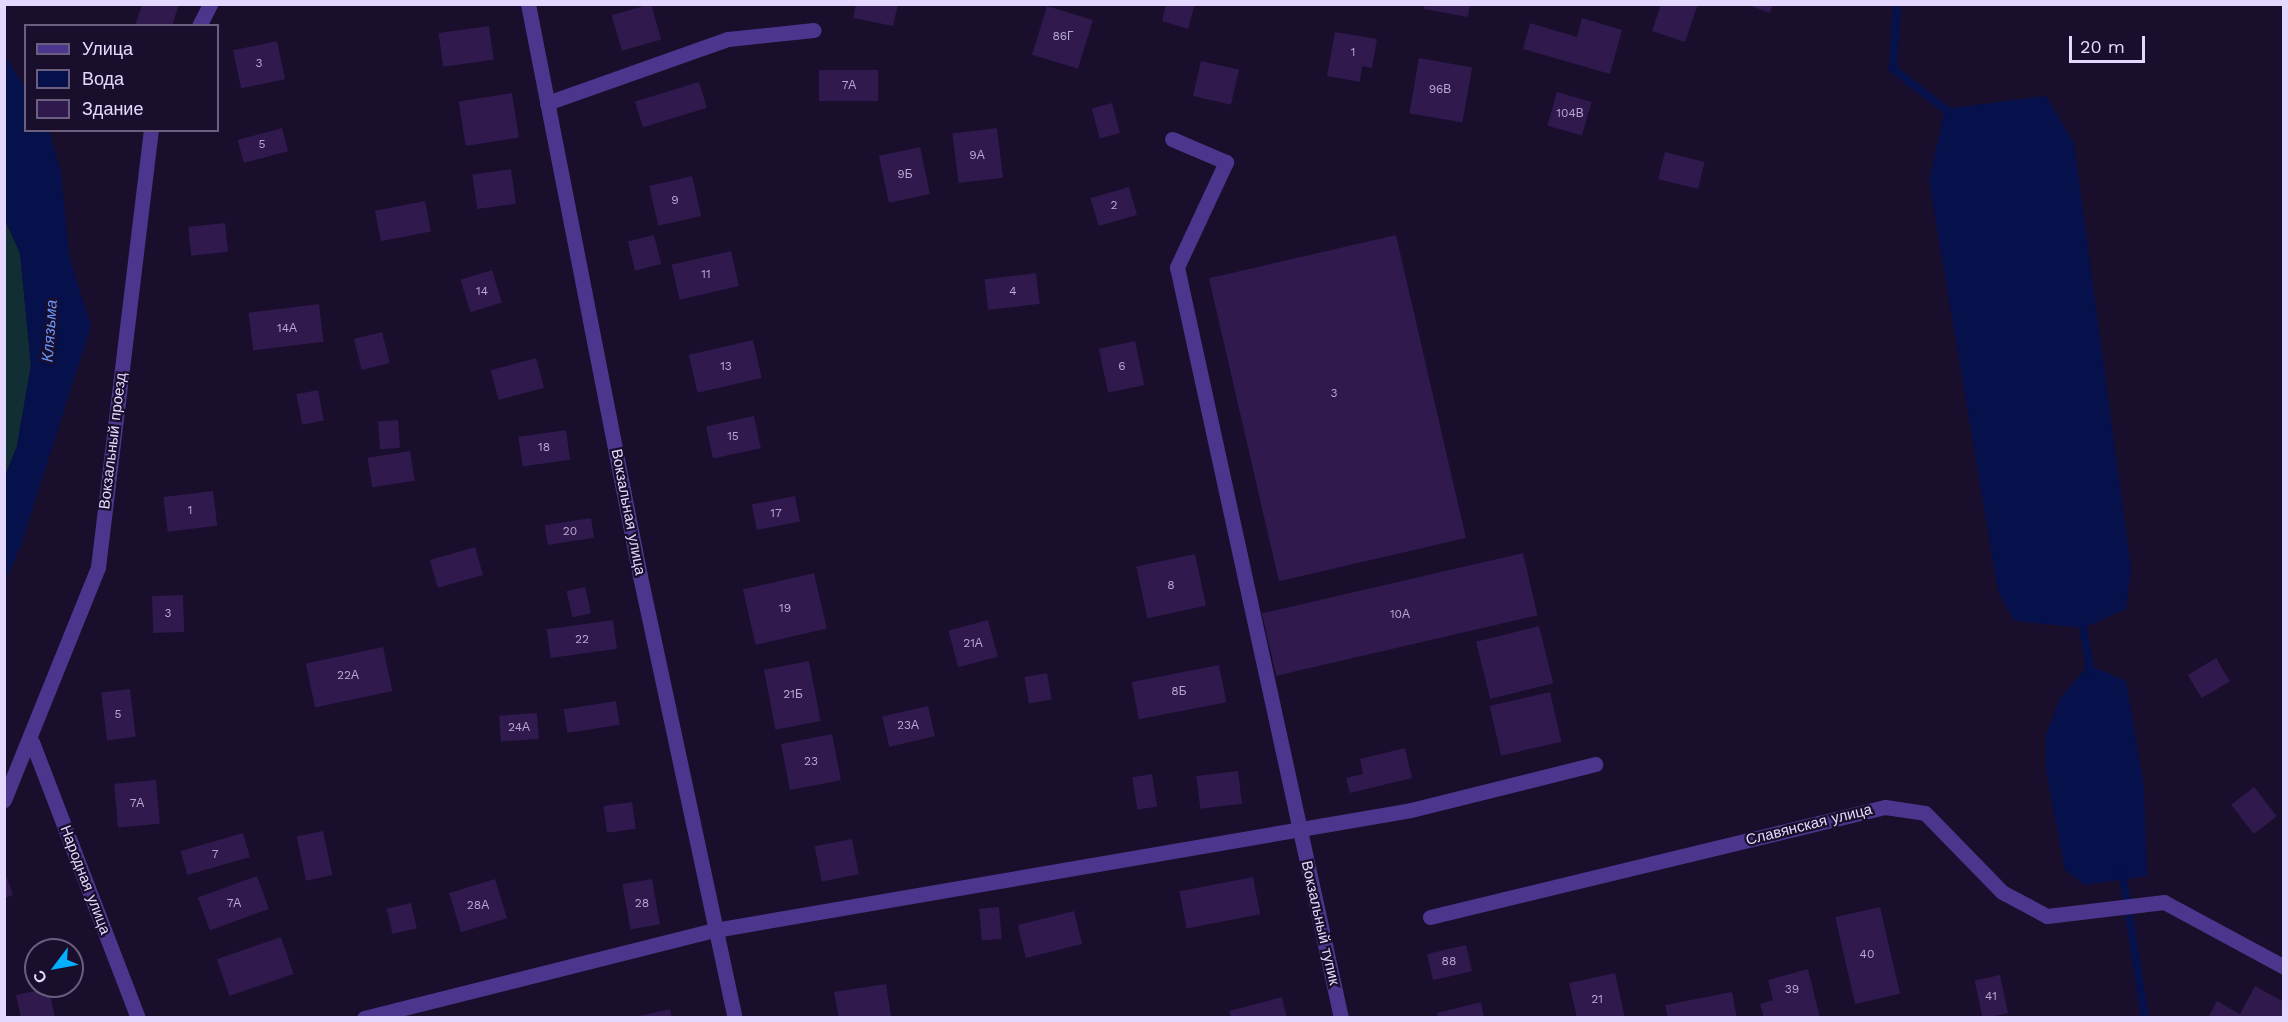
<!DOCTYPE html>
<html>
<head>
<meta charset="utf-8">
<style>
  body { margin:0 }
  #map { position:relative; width:2288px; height:1022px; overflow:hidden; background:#190e2b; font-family:"Work Sans",sans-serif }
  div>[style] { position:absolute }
  .green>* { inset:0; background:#112e35 }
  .water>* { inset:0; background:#06114c }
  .stream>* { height:8px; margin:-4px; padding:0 4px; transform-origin:4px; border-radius:4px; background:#06114c }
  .building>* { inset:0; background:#2f194d; transform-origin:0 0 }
  .minor>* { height:15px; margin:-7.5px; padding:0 7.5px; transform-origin:7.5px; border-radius:7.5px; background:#4c368d }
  span { translate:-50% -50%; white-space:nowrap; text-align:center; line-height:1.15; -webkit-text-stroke:4.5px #190e2b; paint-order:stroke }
  .number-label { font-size:12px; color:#b8a8d2 }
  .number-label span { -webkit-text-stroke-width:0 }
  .street-label { font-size:15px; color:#e5d8ff }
  .water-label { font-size:16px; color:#6697ff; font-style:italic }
  .frame { position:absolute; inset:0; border:6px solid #e5d8ff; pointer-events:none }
  .legend { position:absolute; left:24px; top:24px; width:195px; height:108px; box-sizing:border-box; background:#190e2b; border:2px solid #6b5f80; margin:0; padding:8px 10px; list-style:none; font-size:18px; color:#e5d8ff }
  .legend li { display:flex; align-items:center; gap:12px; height:30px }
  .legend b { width:30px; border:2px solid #6b5f80 }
  .north { position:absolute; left:24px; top:938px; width:60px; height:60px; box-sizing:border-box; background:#190e2b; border:2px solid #6b5f80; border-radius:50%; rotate:238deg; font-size:16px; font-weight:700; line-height:24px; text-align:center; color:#e5d8ff }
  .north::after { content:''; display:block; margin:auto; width:21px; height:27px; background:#04afff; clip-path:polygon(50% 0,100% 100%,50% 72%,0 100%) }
  .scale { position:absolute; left:2069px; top:36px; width:76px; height:27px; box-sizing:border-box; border:3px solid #e5d8ff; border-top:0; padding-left:8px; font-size:18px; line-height:21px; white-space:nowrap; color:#e5d8ff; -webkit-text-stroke:4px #190e2b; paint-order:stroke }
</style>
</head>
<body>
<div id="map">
  <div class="green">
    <div style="clip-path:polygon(4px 219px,20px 253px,31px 365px,17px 446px,5px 476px)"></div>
  </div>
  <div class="water">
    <div style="clip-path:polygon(5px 55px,25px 88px,26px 130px,49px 131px,61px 172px,69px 256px,91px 326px,21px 545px,5px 583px,5px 476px,17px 446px,31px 365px,20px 253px,5px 219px)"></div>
    <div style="clip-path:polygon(2046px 96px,2074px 143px,2131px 568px,2126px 609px,2083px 628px,2014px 621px,1998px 591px,1929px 181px,1945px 109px)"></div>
    <div style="clip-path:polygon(2089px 665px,2126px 681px,2144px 786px,2147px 876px,2085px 885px,2065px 870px,2046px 771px,2046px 734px,2061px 697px)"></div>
  </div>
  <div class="stream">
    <div style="left:1897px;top:4px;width:65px;rotate:93.5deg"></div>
    <div style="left:1893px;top:69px;width:66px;rotate:37.6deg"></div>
    <div style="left:2083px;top:628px;width:48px;rotate:80.3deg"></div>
    <div style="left:2122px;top:871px;width:149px;rotate:81.1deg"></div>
  </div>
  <div class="building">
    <div style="clip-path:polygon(142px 4px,179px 4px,172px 26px,135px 26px)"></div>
    <div style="left:651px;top:4px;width:37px;height:41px;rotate:74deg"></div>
    <div style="clip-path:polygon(856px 4px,898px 4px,893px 26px,853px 18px)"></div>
    <div style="clip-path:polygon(1166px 4px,1195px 4px,1188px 29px,1162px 21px)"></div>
    <div style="clip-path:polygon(1425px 4px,1470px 4px,1468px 17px,1424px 9px)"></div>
    <div style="clip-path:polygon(1661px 4px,1698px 4px,1685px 42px,1652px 31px)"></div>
    <div style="clip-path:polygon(1746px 4px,1773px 4px,1770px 13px)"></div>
    <div style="left:1047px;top:6px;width:48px;height:51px;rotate:17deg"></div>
    <div style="clip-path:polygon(1582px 18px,1622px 30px,1610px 74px,1523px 49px,1530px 23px,1577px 37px)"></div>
    <div style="left:489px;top:26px;width:34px;height:51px;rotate:82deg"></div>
    <div style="clip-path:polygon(1335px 32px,1377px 39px,1372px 68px,1362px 66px,1360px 82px,1327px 76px)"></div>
    <div style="left:277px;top:41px;width:39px;height:45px;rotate:78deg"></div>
    <div style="left:1419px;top:58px;width:54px;height:56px;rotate:10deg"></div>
    <div style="left:1201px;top:61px;width:39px;height:36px;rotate:13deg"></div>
    <div style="left:878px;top:70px;width:31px;height:59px;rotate:90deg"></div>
    <div style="left:699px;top:82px;width:27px;height:67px;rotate:73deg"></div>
    <div style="left:1557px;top:92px;width:36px;height:35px;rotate:16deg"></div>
    <div style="left:512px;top:93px;width:45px;height:54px;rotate:81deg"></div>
    <div style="left:1112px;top:103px;width:31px;height:21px;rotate:75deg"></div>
    <div style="left:282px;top:128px;width:24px;height:46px;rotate:75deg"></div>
    <div style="left:997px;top:128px;width:50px;height:45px;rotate:83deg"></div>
    <div style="left:920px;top:147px;width:48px;height:42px;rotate:78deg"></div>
    <div style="left:1665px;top:152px;width:41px;height:28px;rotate:14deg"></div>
    <div style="left:511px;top:169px;width:35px;height:39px;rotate:82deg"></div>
    <div style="left:692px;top:176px;width:41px;height:44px;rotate:77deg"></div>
    <div style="left:1129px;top:187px;width:29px;height:40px;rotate:74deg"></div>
    <div style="left:425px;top:201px;width:31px;height:51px;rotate:79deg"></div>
    <div style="left:225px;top:223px;width:29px;height:37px;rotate:84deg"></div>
    <div style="left:654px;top:235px;width:30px;height:27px;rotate:76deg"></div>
    <div style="left:1396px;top:235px;width:311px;height:192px;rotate:77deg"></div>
    <div style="left:731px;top:251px;width:36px;height:61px;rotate:77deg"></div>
    <div style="left:492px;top:270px;width:34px;height:33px;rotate:73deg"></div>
    <div style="left:1036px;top:273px;width:31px;height:52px;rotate:83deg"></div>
    <div style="left:319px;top:304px;width:38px;height:71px;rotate:83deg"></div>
    <div style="left:382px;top:332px;width:32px;height:29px;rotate:76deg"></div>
    <div style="left:753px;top:340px;width:39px;height:66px;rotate:77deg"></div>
    <div style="left:1135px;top:341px;width:45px;height:37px;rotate:78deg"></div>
    <div style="left:536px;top:358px;width:31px;height:47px;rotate:75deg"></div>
    <div style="left:318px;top:390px;width:31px;height:22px;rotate:79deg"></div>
    <div style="left:754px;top:416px;width:33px;height:49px;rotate:78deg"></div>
    <div style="left:398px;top:420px;width:28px;height:20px;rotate:86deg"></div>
    <div style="left:566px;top:430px;width:30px;height:48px;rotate:82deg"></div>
    <div style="left:410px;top:451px;width:30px;height:43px;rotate:81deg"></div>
    <div style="left:213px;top:491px;width:35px;height:50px;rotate:83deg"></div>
    <div style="left:795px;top:496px;width:26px;height:44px;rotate:79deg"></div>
    <div style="left:591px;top:518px;width:20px;height:47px;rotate:81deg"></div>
    <div style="left:475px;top:547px;width:29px;height:47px;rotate:74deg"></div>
    <div style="left:1523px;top:553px;width:64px;height:268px;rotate:77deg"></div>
    <div style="left:1195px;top:554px;width:53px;height:60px;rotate:78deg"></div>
    <div style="left:814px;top:573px;width:57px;height:73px;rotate:77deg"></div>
    <div style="left:585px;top:587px;width:27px;height:19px;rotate:77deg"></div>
    <div style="left:183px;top:595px;width:37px;height:31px;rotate:88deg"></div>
    <div style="left:613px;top:620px;width:29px;height:67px;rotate:82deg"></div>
    <div style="left:988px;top:620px;width:38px;height:41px;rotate:75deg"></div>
    <div style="left:1539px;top:626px;width:59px;height:65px;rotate:76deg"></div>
    <div style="left:383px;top:647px;width:45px;height:79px;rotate:78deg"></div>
    <div style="left:2216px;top:658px;width:27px;height:33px;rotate:59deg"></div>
    <div style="left:809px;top:661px;width:61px;height:46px;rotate:79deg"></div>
    <div style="left:1219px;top:665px;width:38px;height:89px;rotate:79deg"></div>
    <div style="left:1047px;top:673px;width:27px;height:23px;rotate:80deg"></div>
    <div style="left:130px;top:689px;width:48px;height:29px;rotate:83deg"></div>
    <div style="left:1550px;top:692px;width:51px;height:62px;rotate:77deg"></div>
    <div style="left:616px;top:701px;width:24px;height:53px;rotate:81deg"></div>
    <div style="left:928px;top:706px;width:31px;height:47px;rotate:77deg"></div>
    <div style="left:537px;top:713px;width:26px;height:38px;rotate:86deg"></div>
    <div style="left:832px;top:734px;width:47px;height:52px;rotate:79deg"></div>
    <div style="clip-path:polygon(1405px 748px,1412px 778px,1350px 793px,1346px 778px,1363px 774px,1360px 759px)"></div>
    <div style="left:1238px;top:771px;width:33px;height:42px;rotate:83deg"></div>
    <div style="left:1152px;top:774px;width:33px;height:20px;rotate:81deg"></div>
    <div style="left:156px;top:780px;width:44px;height:42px;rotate:85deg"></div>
    <div style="left:2254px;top:787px;width:37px;height:29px;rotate:52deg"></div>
    <div style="left:632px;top:802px;width:27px;height:29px;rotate:82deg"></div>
    <div style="left:323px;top:831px;width:45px;height:27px;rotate:78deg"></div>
    <div style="left:243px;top:833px;width:25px;height:65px;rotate:74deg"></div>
    <div style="left:852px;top:839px;width:36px;height:38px;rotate:79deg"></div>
    <div style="clip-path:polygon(5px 873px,13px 895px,5px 898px)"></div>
    <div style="left:257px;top:876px;width:35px;height:63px;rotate:70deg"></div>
    <div style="left:1253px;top:877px;width:38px;height:75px;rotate:79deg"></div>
    <div style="left:495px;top:879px;width:41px;height:48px;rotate:73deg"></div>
    <div style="left:652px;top:879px;width:46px;height:30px;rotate:80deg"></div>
    <div style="left:411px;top:903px;width:26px;height:25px;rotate:77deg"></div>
    <div style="left:999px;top:907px;width:32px;height:20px;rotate:85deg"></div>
    <div style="left:1880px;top:907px;width:89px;height:46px;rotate:77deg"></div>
    <div style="left:1074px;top:911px;width:34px;height:58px;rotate:76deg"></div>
    <div style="left:281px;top:937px;width:39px;height:68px;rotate:71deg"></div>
    <div style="left:1466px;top:945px;width:27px;height:40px;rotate:77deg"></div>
    <div style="clip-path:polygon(1808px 969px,1820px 1018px,1764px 1018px,1760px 1004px,1773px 1000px,1768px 980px)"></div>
    <div style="clip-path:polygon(1615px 973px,1625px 1018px,1577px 1018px,1569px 983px)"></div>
    <div style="left:2000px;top:975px;width:39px;height:26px;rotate:78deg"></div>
    <div style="clip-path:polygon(886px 984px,891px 1016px,839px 1018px,834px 992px)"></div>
    <div style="clip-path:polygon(2255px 986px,2284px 1002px,2284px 1018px,2208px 1018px,2217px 1001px,2240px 1014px)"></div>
    <div style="clip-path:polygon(49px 988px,55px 1018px,21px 1018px,16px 995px)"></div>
    <div style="clip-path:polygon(1732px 992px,1737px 1018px,1668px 1018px,1665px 1005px)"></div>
    <div style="clip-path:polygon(1282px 997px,1287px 1018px,1231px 1018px,1229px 1011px)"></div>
    <div style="clip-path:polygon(1481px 1002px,1484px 1018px,1438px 1018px,1437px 1013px)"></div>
    <div style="clip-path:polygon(670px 1009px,672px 1018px,635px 1018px,635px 1017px)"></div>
  </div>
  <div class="minor">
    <div style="left:528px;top:4px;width:583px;rotate:78.92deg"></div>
    <div style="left:640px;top:576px;width:452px;rotate:77.9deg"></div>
    <div style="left:199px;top:26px;width:25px;rotate:-63deg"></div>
    <div style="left:547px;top:103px;width:192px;rotate:-19.5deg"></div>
    <div style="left:728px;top:39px;width:86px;rotate:-6deg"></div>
    <div style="left:1172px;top:139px;width:59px;rotate:23.1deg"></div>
    <div style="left:1226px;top:162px;width:116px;rotate:115deg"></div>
    <div style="left:1177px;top:267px;width:769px;rotate:77.68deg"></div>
    <div style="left:32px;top:742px;width:296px;rotate:69deg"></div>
    <div style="left:4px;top:800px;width:251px;rotate:-68deg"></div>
    <div style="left:98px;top:567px;width:440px;rotate:-83.1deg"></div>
    <div style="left:1430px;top:917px;width:468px;rotate:-13.6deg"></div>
    <div style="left:1885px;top:807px;width:40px;rotate:8.5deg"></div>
    <div style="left:1925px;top:813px;width:110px;rotate:45.7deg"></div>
    <div style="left:2002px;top:892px;width:51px;rotate:28.1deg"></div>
    <div style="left:2047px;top:916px;width:118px;rotate:-6.8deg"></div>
    <div style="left:2164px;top:902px;width:136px;rotate:28.4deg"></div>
    <div style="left:364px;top:1018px;width:362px;rotate:-14.1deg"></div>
    <div style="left:715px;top:930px;width:706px;rotate:-9.78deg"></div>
    <div style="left:1411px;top:810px;width:190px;rotate:-14deg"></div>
  </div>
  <div class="number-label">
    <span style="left:1063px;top:37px">86Г</span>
    <span style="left:1353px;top:53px">1</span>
    <span style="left:259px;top:64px">3</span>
    <span style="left:849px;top:86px">7А</span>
    <span style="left:1440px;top:90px">96В</span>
    <span style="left:1570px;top:114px">104В</span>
    <span style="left:262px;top:145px">5</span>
    <span style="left:977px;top:156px">9А</span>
    <span style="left:905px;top:175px">9Б</span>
    <span style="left:675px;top:201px">9</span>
    <span style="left:1114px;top:206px">2</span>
    <span style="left:706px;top:275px">11</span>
    <span style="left:482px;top:292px">14</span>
    <span style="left:1013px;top:292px">4</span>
    <span style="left:287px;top:329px">14А</span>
    <span style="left:726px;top:367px">13</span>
    <span style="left:1122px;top:367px">6</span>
    <span style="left:1334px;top:394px">3</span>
    <span style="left:733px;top:437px">15</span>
    <span style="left:544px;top:448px">18</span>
    <span style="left:190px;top:511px">1</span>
    <span style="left:776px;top:514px">17</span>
    <span style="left:570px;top:532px">20</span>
    <span style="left:1171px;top:586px">8</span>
    <span style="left:785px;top:609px">19</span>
    <span style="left:168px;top:614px">3</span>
    <span style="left:1400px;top:615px">10А</span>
    <span style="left:582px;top:640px">22</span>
    <span style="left:973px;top:644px">21А</span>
    <span style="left:348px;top:676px">22А</span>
    <span style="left:1179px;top:692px">8Б</span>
    <span style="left:793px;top:695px">21Б</span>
    <span style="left:118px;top:715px">5</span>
    <span style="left:908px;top:726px">23А</span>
    <span style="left:519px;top:728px">24А</span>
    <span style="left:811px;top:762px">23</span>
    <span style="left:137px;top:804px">7А</span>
    <span style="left:215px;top:855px">7</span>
    <span style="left:234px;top:904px">7А</span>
    <span style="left:642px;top:904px">28</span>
    <span style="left:478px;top:906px">28А</span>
    <span style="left:1867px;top:955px">40</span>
    <span style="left:1449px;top:962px">88</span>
    <span style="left:1792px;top:990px">39</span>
    <span style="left:1991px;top:997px">41</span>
    <span style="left:1597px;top:1000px">21</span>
  </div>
  <div class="street-label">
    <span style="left:113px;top:441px;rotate:-83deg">Вокзальный проезд</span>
    <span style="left:628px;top:512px;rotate:79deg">Вокзальная улица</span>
    <span style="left:1809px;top:825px;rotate:-14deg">Славянская улица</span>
    <span style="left:85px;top:880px;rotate:69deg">Народная улица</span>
    <span style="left:1320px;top:923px;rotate:77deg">Вокзальный тупик</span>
  </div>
  <div class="water-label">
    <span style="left:50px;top:331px;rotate:-86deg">Клязьма</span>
  </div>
  <div class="frame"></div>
  <ul class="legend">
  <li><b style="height:8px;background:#4c368d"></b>Улица</li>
  <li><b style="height:16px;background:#06114c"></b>Вода</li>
  <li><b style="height:16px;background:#2f194d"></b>Здание</li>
  </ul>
  <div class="north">С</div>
  <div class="scale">20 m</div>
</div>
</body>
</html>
